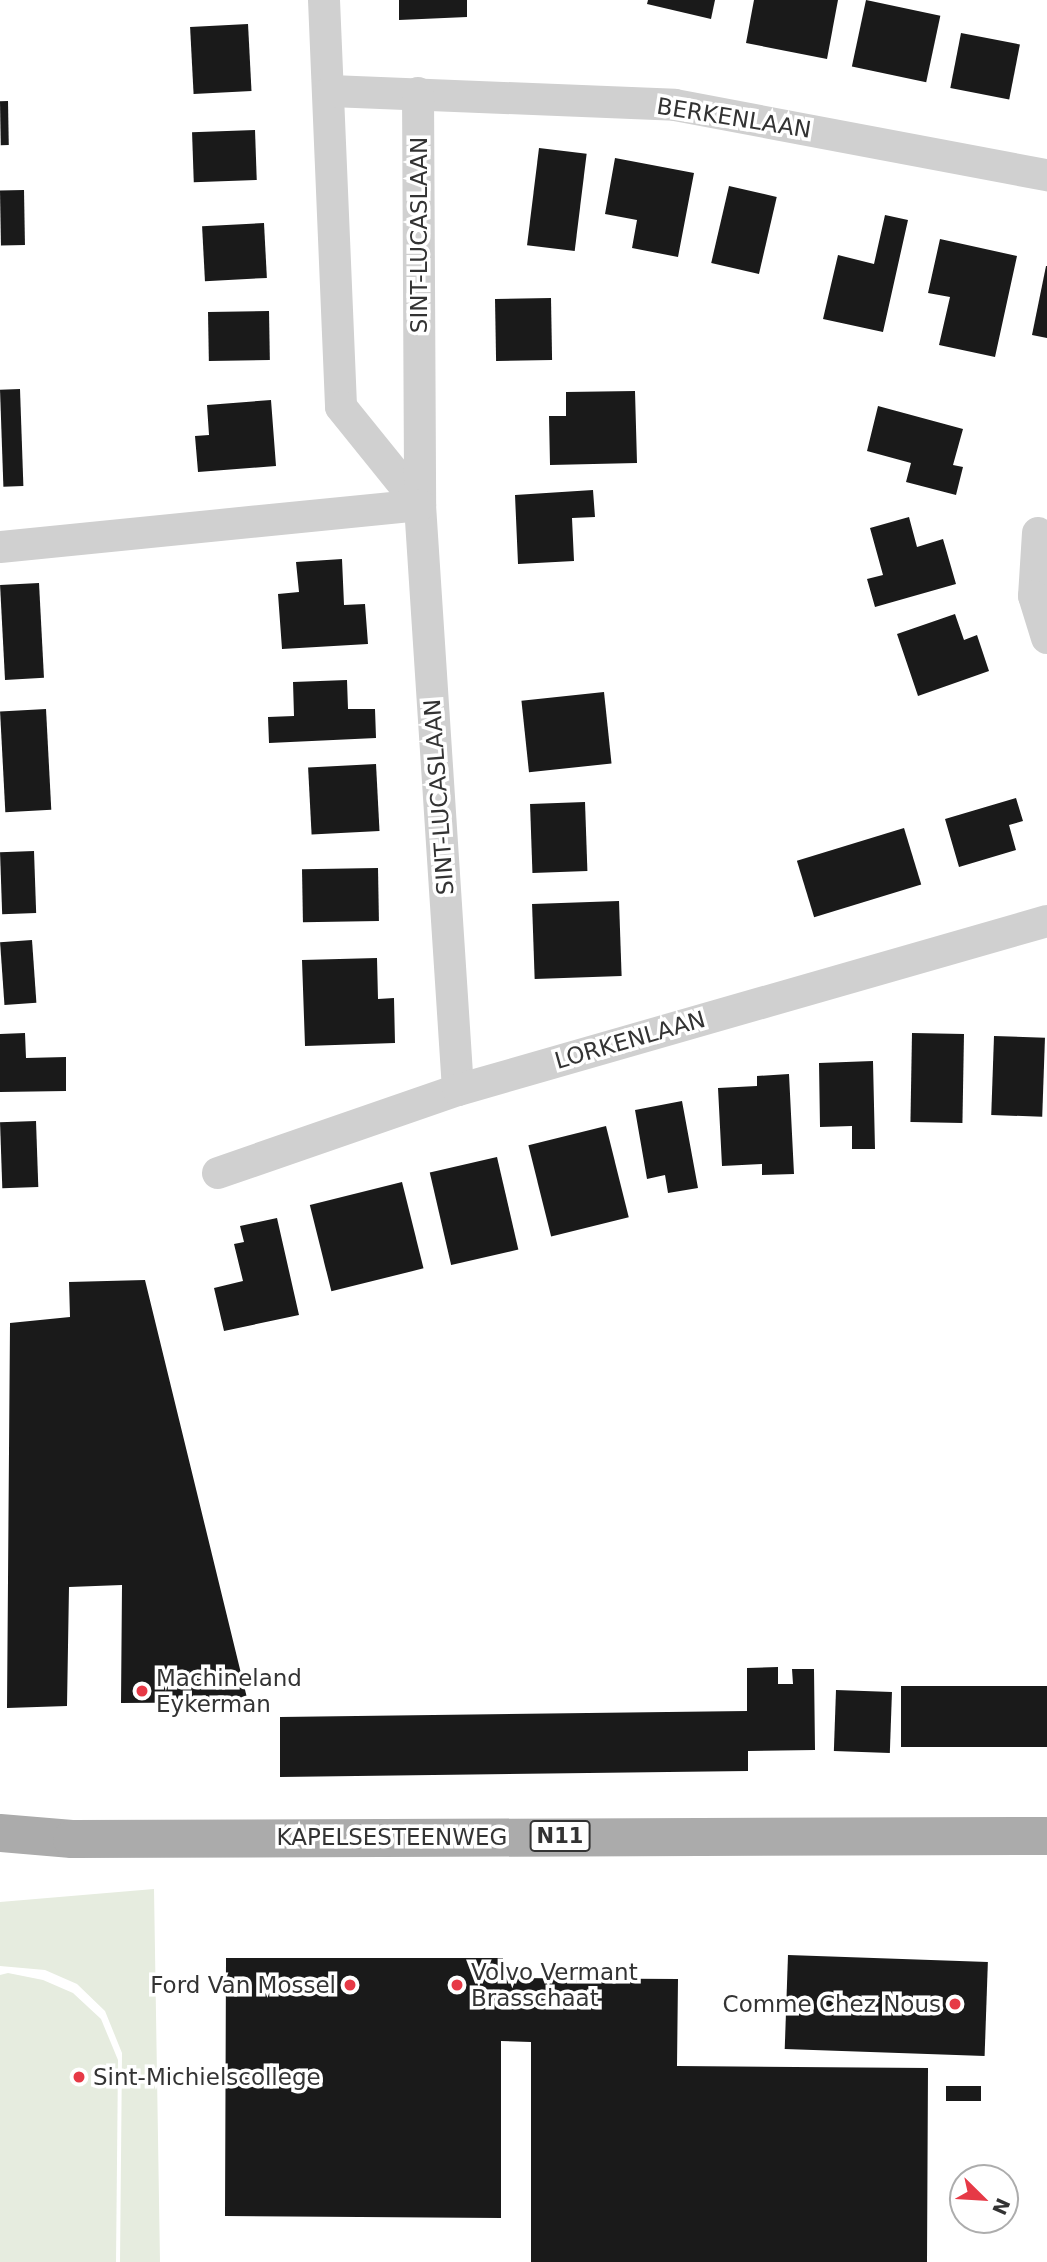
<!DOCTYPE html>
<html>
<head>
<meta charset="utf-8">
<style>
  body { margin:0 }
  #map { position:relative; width:1047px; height:2262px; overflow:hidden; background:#fff; font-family:"DejaVu Sans",sans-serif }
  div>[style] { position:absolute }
  .green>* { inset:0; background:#e6ecdf }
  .building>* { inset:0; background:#1a1a1a; transform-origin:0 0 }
  .minor>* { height:32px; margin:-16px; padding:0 16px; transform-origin:16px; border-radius:16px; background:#d0d0d0 }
  .primary>* { height:38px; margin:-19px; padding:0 19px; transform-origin:19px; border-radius:19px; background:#ababab }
  .dots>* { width:19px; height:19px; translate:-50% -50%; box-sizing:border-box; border:4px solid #fff; border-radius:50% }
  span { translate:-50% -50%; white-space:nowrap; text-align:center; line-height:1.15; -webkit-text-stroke:7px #fff; paint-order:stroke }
  .shield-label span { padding:2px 5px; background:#fff; border:2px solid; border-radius:5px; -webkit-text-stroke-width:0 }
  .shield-label { font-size:21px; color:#333; font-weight:700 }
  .street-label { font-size:23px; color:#333 }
  .poi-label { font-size:23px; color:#333 }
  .left { translate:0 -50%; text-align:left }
  .right { translate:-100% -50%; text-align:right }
  .north { position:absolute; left:949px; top:2164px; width:70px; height:70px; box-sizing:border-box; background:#fff; border:2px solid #adadad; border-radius:50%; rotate:114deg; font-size:19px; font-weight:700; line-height:28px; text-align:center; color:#333 }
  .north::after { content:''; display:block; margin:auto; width:24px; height:32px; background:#e63946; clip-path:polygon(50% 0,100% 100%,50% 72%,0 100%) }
</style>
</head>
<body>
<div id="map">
  <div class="green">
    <div style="clip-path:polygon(154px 1889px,160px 2262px,120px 2262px,122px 2053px,105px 2011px,77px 1984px,45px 1970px,0 1966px,0 1902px)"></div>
    <div style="clip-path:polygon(8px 1973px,43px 1980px,73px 1993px,101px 2019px,118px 2060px,116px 2262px,0 2262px,0 1975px)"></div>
  </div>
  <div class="building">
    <div style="clip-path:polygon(399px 0,467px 0,467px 17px,399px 20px)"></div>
    <div style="clip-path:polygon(648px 0,715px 0,711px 19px,647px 4px)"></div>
    <div style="clip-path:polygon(754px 0,838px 0,827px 59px,746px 43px)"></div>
    <div style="left:866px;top:0;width:76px;height:68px;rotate:12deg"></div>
    <div style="left:248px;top:24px;width:67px;height:58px;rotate:87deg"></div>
    <div style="left:961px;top:33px;width:60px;height:56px;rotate:11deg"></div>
    <div style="left:8px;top:101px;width:44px;height:8px;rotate:89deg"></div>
    <div style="left:255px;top:130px;width:50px;height:63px;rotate:88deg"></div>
    <div style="left:539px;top:148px;width:48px;height:98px;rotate:7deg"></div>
    <div style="clip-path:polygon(615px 158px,694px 173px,678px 257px,632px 248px,637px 220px,605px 214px)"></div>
    <div style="left:729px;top:186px;width:49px;height:79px;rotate:13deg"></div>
    <div style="left:24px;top:190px;width:55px;height:24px;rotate:89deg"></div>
    <div style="clip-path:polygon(885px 215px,908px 220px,883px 332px,823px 319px,838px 255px,874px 264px)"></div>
    <div style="left:264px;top:223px;width:55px;height:62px;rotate:87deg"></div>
    <div style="clip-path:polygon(940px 239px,1017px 256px,995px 357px,939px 345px,950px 297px,928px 293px)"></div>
    <div style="clip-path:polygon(1046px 266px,1047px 266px,1047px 338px,1032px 335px)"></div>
    <div style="left:551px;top:298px;width:62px;height:56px;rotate:89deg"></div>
    <div style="left:269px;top:311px;width:49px;height:61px;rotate:89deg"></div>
    <div style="left:20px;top:389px;width:97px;height:20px;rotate:88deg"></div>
    <div style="clip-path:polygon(635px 391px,637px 463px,550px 465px,549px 416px,566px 416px,566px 392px)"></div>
    <div style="clip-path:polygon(271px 400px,276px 466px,198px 472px,195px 436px,209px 435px,207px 405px)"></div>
    <div style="clip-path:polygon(878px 406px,963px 429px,953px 465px,963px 467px,956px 495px,906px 482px,911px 463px,867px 451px)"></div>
    <div style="clip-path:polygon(593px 490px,595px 517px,572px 518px,574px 561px,518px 564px,515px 495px)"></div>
    <div style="clip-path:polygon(909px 517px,917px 547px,943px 539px,956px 584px,875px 607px,867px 579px,883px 575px,870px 528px)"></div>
    <div style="clip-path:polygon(342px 559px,344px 605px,365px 604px,368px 644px,282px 649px,278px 594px,299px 592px,296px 562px)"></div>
    <div style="left:39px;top:583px;width:95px;height:39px;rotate:87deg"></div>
    <div style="clip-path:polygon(955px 614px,964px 640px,977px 635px,989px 671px,918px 696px,897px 634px)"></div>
    <div style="clip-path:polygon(347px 680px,348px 709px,375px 709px,376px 738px,269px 743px,268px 717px,294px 716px,293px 682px)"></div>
    <div style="left:604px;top:692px;width:72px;height:83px;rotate:84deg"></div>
    <div style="left:46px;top:709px;width:101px;height:46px;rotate:87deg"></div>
    <div style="left:376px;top:764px;width:67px;height:68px;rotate:87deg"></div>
    <div style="clip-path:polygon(1016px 798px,1023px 821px,1009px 825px,1016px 850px,959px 867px,945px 819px)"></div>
    <div style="left:585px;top:802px;width:69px;height:55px;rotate:88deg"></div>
    <div style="left:904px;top:828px;width:59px;height:112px;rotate:73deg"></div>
    <div style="left:34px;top:851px;width:62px;height:34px;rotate:88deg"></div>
    <div style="left:378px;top:868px;width:53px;height:76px;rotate:89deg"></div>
    <div style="left:619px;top:901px;width:75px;height:87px;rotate:88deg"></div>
    <div style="left:32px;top:940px;width:63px;height:32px;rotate:86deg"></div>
    <div style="clip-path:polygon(377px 958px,378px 999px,394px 998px,395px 1043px,305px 1046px,302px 960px)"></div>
    <div style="clip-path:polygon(25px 1033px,26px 1058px,66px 1057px,66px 1091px,0 1092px,0 1034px)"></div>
    <div style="left:912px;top:1033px;width:52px;height:89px;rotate:1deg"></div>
    <div style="left:994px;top:1036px;width:51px;height:79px;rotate:2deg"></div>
    <div style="clip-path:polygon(873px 1061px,875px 1149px,852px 1149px,852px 1126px,820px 1127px,819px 1063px)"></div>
    <div style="clip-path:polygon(789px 1074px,794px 1174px,762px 1175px,762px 1164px,722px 1166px,718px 1088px,757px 1086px,757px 1076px)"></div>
    <div style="clip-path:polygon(682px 1101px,698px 1188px,668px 1193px,665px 1175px,647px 1179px,635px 1110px)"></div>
    <div style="left:36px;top:1121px;width:66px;height:36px;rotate:88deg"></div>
    <div style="left:606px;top:1126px;width:94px;height:80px;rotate:76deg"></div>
    <div style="left:497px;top:1157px;width:95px;height:69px;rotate:77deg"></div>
    <div style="left:402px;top:1182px;width:89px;height:95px;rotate:76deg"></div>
    <div style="clip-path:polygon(277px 1218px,299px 1315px,224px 1331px,214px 1288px,243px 1281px,234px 1244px,244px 1242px,240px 1226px)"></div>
    <div style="clip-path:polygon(145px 1280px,248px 1702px,121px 1703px,122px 1585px,69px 1587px,67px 1706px,7px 1708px,10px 1323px,70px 1317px,69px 1282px)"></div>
    <div style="clip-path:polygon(778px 1667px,778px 1684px,793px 1684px,792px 1669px,814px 1669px,815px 1750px,748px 1751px,748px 1771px,280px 1777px,280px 1717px,747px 1711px,747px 1668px)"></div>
    <div style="left:1047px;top:1686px;width:61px;height:146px;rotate:90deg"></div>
    <div style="left:836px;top:1690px;width:56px;height:61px;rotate:2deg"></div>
    <div style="left:788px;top:1955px;width:200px;height:94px;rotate:2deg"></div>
    <div style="clip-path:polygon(226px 1958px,503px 1958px,502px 1978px,678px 1979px,677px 2066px,928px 2068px,927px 2262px,531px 2262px,531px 2042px,501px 2041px,501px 2218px,225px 2216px)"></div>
    <div style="left:946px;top:2086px;width:35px;height:15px"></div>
  </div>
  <div class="minor">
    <div style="left:324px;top:0;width:407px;rotate:87.6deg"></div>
    <div style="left:341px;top:407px;width:126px;rotate:51.1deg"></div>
    <div style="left:331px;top:91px;width:344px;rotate:2.3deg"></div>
    <div style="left:675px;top:105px;width:379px;rotate:10.7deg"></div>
    <div style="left:418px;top:93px;width:412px;rotate:89.7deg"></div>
    <div style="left:420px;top:505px;width:586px;rotate:86.28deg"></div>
    <div style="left:1038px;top:533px;width:63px;rotate:93.6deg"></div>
    <div style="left:1034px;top:596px;width:44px;rotate:72.8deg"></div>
    <div style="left:0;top:547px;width:422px;rotate:-5.7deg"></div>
    <div style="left:218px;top:1173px;width:254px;rotate:-19.1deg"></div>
    <div style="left:458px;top:1090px;width:613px;rotate:-16.01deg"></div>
  </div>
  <div class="primary">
    <div style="left:0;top:1833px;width:72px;rotate:4.8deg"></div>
    <div style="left:72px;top:1839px;width:975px;rotate:-0.18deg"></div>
  </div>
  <div class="dots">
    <div style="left:142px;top:1691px;background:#e63946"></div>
    <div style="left:350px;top:1985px;background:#e63946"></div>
    <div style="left:457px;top:1985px;background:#e63946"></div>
    <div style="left:955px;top:2004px;background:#e63946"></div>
    <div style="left:79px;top:2077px;background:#e63946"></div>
  </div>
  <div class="shield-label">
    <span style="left:560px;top:1836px">N11</span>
  </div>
  <div class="street-label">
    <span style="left:734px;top:118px;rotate:9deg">BERKENLAAN</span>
    <span style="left:419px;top:235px;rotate:-90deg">SINT-LUCASLAAN</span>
    <span style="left:439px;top:797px;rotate:-94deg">SINT-LUCASLAAN</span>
    <span style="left:630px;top:1040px;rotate:-16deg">LORKENLAAN</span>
    <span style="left:392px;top:1837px">KAPELSESTEENWEG</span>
  </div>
  <div class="poi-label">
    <span class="left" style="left:156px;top:1691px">Machineland<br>Eykerman</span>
    <span class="left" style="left:471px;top:1985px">Volvo Vermant<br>Brasschaat</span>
    <span class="right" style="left:336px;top:1985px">Ford Van Mossel</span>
    <span class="right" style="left:941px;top:2004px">Comme Chez Nous</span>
    <span class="left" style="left:93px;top:2077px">Sint-Michielscollege</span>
  </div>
  <div class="north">N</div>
</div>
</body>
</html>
